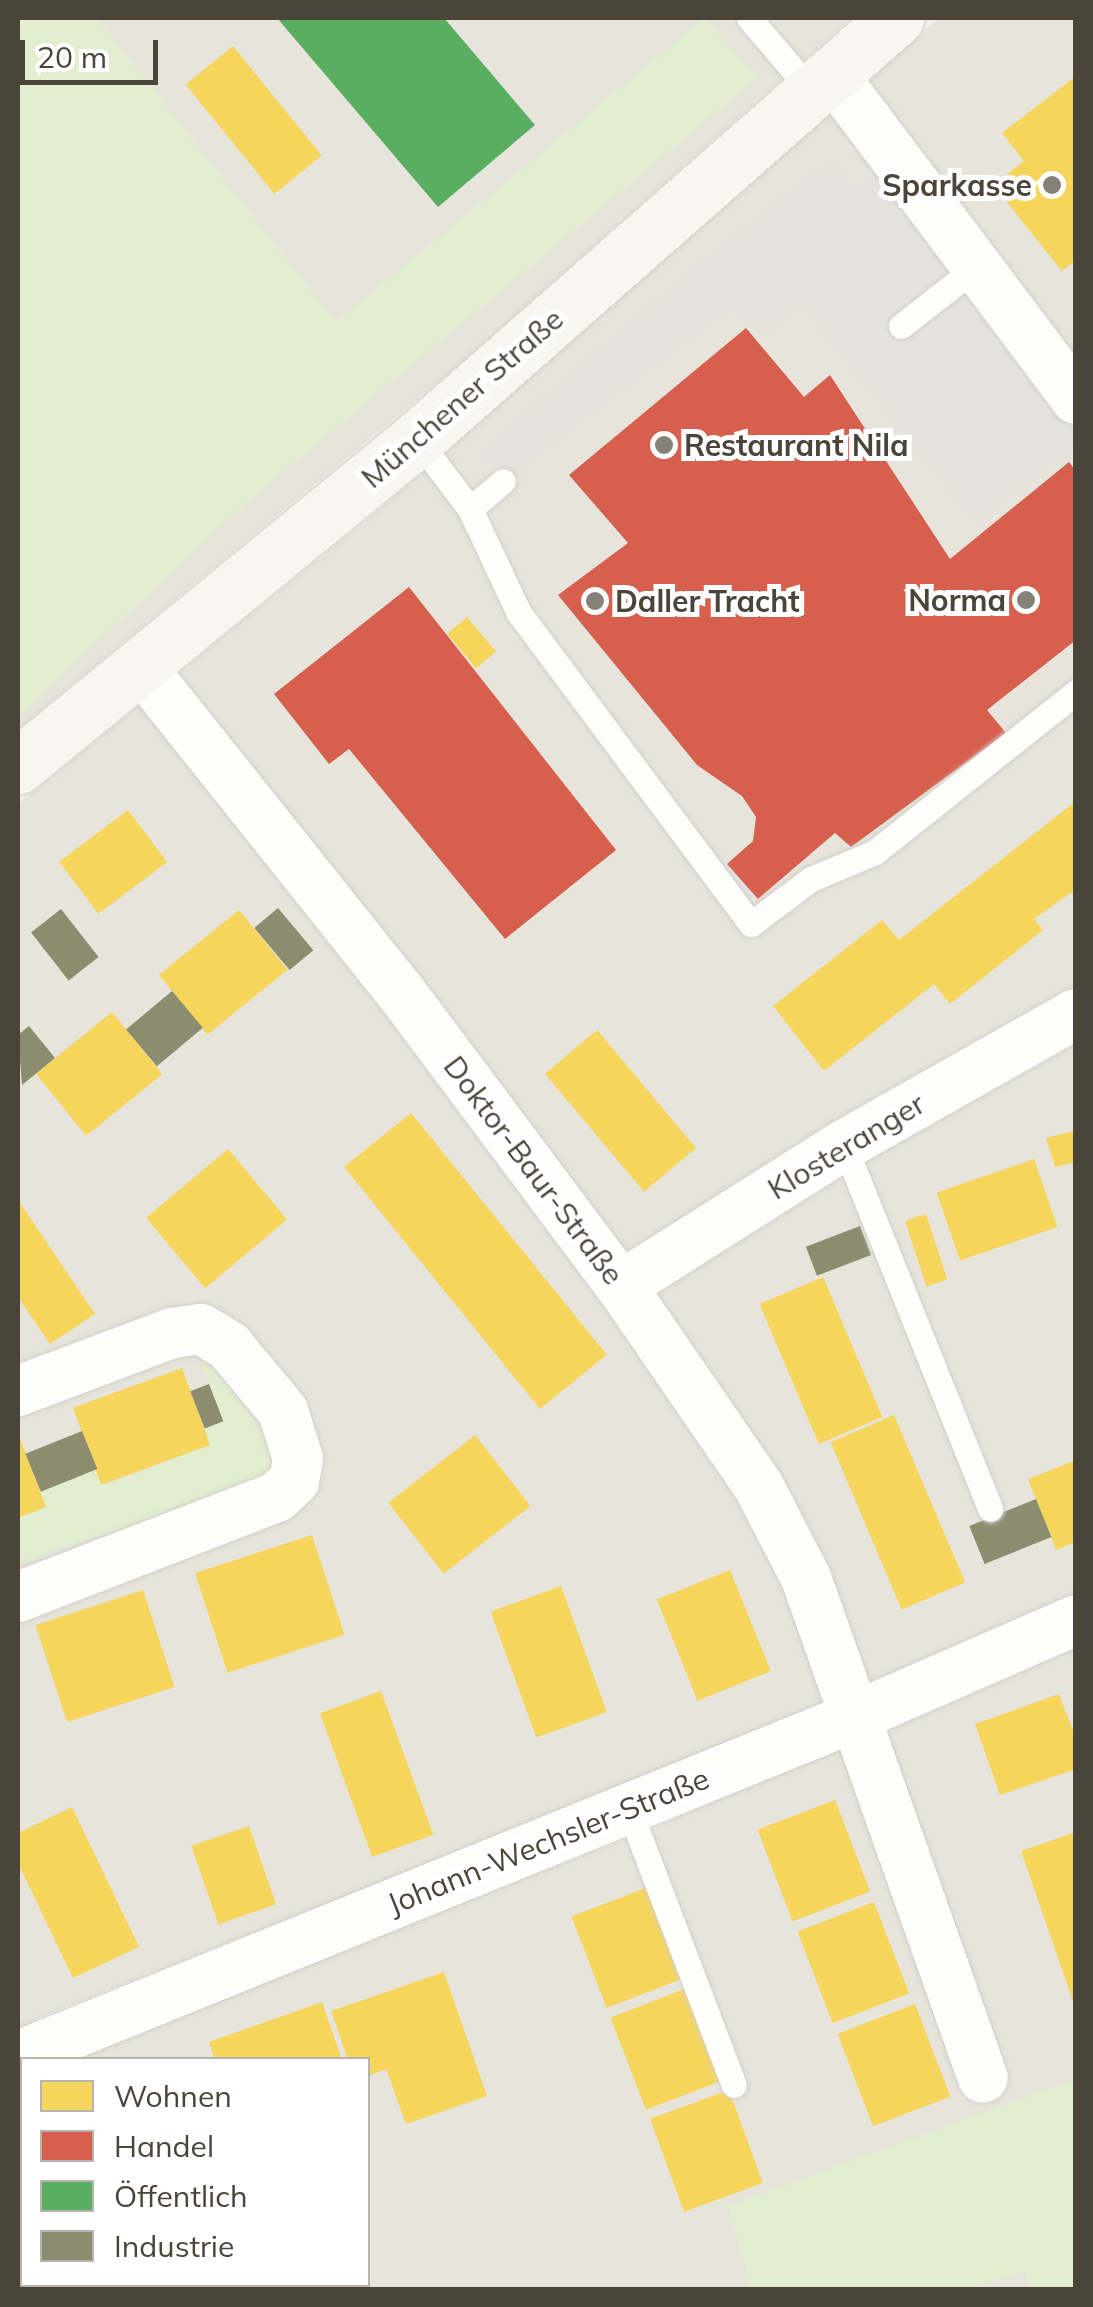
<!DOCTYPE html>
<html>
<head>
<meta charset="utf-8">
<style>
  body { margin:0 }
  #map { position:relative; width:1093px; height:2307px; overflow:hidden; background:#f4f2ee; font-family:Mulish,sans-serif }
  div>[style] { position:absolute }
  .residential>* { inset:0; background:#e7e4dc }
  .green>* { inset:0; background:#e1eecf }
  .parking>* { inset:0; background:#e6e3df }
  .homes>* { inset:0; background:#f6d55c; transform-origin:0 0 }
  .shops>* { inset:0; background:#d6604d }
  .public>* { inset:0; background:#5aae61 }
  .industry>* { inset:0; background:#8c8c6e; transform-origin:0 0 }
  .roads { filter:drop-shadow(0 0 2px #d2d0cb) drop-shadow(0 0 2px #d2d0cb) }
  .lane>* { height:25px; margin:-12.5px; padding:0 12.5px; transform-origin:12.5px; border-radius:12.5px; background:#fdfdfc }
  .street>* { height:50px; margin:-25px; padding:0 25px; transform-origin:25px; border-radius:25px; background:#fdfdfc }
  .secondary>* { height:55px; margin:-27.5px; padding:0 27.5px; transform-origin:27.5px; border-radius:27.5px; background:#f7f6f1 }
  .dots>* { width:28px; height:28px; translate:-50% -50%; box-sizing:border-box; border:5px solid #fff; border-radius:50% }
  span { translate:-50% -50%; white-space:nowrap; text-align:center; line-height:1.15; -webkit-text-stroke:10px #fff; paint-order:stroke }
  .poi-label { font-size:30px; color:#4b4439; font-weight:700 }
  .right { translate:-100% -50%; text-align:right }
  .left { translate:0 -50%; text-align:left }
  .street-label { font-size:30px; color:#4b4439 }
  .frame { position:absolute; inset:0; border:20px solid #4b4439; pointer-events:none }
  .legend { position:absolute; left:20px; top:2057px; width:350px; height:230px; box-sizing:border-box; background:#fff; border:2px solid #b7b4b0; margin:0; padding:12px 18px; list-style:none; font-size:30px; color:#4b4439 }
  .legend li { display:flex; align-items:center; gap:20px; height:50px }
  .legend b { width:50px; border:2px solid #b7b4b0 }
  .scale { position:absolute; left:20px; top:40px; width:138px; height:45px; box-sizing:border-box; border:5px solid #4b4439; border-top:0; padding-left:12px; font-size:30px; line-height:35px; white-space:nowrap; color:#4b4439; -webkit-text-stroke:8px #fff; paint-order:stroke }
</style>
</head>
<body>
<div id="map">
  <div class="residential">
    <div style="clip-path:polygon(18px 18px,851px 18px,467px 358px,18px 729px)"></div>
    <div style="clip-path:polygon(939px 18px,1075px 18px,1075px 1609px,40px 2017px,18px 2032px,18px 804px,374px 514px)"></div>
    <div style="clip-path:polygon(1075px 1633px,1075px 2289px,18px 2289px,22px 2081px,22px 2284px,368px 2284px,368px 2060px,60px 2059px,655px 1828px)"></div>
  </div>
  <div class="green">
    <div style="clip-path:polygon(18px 18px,97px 18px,336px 322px,705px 18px,757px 78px,246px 503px,18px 716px)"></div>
    <div style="clip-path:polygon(196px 1348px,211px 1354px,268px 1433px,274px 1467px,265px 1482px,108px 1546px,90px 1538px,18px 1566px,18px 1518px,46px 1507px,40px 1491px,97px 1469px,104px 1486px,210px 1445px,204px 1428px,223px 1421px)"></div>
    <div style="clip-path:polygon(1075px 2079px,1075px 2289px,1031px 2289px,1024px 2271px,968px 2289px,751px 2289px,728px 2206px)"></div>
  </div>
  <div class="parking">
    <div style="clip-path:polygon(831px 159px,855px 189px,878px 166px,1076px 434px,1075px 446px,976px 525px,801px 305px,762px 338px,732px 308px,503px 481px,478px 453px,692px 268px)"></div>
  </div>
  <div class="homes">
    <div style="left:233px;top:46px;width:141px;height:61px;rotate:51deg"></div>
    <div style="clip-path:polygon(1076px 76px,1076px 260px,1062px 271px,993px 185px,1024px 161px,1002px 133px)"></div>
    <div style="left:467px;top:617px;width:45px;height:26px;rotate:50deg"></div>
    <div style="clip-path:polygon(1076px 801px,1076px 889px,1034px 919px,1043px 930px,950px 1004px,934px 984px,824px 1071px,773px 1006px,882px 920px,899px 940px)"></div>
    <div style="left:128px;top:810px;width:65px;height:86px;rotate:53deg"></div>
    <div style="left:239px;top:910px;width:77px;height:103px;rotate:51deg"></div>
    <div style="left:112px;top:1012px;width:80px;height:98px;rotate:51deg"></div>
    <div style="left:597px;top:1030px;width:154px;height:68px;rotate:50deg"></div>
    <div style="left:411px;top:1113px;width:311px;height:86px;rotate:51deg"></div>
    <div style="clip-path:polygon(1073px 1131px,1076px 1162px,1055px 1167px,1046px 1138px)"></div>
    <div style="left:228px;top:1149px;width:92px;height:107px;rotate:50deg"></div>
    <div style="left:1034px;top:1159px;width:72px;height:103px;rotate:71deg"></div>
    <div style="clip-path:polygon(18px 1200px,95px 1314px,50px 1344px,18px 1297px)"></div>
    <div style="left:926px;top:1214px;width:69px;height:22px;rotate:72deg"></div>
    <div style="left:823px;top:1277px;width:152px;height:69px;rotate:67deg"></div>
    <div style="left:182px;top:1368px;width:82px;height:116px;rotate:70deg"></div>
    <div style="left:894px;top:1415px;width:182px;height:69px;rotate:67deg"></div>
    <div style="clip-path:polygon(18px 1433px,46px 1507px,18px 1518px)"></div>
    <div style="left:475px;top:1435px;width:90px;height:110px;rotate:52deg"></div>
    <div style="clip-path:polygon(1076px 1460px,1076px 1542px,1056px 1550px,1028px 1479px)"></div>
    <div style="left:312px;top:1535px;width:105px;height:123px;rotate:72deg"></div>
    <div style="left:730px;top:1570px;width:109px;height:79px;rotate:68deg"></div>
    <div style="left:561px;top:1586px;width:134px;height:75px;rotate:70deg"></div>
    <div style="left:143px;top:1590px;width:102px;height:113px;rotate:72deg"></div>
    <div style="left:381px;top:1691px;width:153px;height:65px;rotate:70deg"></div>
    <div style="clip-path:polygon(1059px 1694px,1076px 1738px,1076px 1769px,1000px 1795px,975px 1724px)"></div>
    <div style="left:835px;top:1800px;width:98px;height:83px;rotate:69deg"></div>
    <div style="clip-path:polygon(72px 1807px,139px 1947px,73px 1978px,18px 1863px,18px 1833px)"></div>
    <div style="left:249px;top:1826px;width:83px;height:61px;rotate:71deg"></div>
    <div style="clip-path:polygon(1076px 1832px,1076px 2006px,1075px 2007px,1021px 1851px)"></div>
    <div style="left:648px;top:1887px;width:98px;height:82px;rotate:69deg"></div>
    <div style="left:874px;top:1902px;width:98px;height:82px;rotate:69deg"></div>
    <div style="clip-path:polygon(444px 1972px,487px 2096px,406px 2124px,386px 2069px,368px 2076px,368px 2060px,348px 2060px,331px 2011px)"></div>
    <div style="left:687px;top:1988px;width:99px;height:82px;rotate:69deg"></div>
    <div style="clip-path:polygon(322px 2002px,342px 2060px,215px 2060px,209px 2042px)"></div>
    <div style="left:915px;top:2004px;width:99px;height:83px;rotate:69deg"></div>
    <div style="left:729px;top:2090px;width:99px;height:84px;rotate:70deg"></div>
    <div style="clip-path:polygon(22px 2143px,22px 2234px,18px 2145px)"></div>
  </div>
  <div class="shops">
    <div style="clip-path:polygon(746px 328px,804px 397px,830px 375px,950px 559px,1069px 462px,1076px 471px,1076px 640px,987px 710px,1006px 733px,851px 847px,835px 833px,758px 899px,727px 864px,753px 841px,756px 817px,742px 796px,697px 765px,558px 595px,628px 543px,569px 475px)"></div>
    <div style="clip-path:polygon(409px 587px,616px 850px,505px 939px,349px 749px,329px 764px,274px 694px)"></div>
  </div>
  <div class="public">
    <div style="clip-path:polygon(277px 18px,444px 18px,535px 125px,438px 207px)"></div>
  </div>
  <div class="industry">
    <div style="left:278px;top:908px;width:55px;height:31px;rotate:50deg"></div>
    <div style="left:61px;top:909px;width:61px;height:38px;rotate:52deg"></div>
    <div style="left:172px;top:991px;width:48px;height:60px;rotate:50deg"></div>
    <div style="clip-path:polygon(29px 1026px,55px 1058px,22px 1085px,18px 1035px)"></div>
    <div style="left:860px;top:1226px;width:31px;height:58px;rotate:69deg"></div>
    <div style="left:209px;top:1384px;width:40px;height:20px;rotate:69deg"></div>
    <div style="left:82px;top:1431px;width:41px;height:61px;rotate:68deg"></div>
    <div style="left:1036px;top:1499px;width:41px;height:72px;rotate:68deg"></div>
  </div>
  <div class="roads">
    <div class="lane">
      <div style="left:749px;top:18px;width:99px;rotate:49.5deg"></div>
      <div style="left:901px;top:326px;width:99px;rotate:-38deg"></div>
      <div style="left:417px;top:439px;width:88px;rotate:52.9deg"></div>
      <div style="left:470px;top:509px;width:43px;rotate:-40.3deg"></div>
      <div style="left:470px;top:509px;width:115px;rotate:64.8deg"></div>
      <div style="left:519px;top:613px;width:388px;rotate:53.3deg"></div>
      <div style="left:751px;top:924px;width:75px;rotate:-36.9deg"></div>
      <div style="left:811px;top:879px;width:69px;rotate:-22.9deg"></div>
      <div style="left:875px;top:852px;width:257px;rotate:-38.5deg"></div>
      <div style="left:844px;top:1145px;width:392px;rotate:68.1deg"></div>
      <div style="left:629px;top:1809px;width:295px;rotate:69.2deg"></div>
    </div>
    <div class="street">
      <div style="left:833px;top:75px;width:405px;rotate:53.1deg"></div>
      <div style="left:141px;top:667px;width:415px;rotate:51.4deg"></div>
      <div style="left:400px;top:991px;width:369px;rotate:53.2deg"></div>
      <div style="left:621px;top:1286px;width:244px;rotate:55.5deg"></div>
      <div style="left:759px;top:1487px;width:102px;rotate:62.7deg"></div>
      <div style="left:806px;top:1578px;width:530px;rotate:70.51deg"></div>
      <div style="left:621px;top:1286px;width:264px;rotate:-32.3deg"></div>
      <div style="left:844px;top:1145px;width:266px;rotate:-29.5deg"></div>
      <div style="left:18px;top:1391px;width:165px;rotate:-20.6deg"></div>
      <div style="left:172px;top:1333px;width:29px;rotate:-8deg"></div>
      <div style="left:201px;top:1329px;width:33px;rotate:31deg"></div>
      <div style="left:229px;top:1346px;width:85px;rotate:50.3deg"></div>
      <div style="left:283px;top:1411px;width:50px;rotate:72.6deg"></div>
      <div style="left:298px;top:1459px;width:22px;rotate:100deg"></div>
      <div style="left:294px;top:1481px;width:23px;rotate:137deg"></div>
      <div style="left:277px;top:1497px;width:278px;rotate:158.9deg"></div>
      <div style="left:18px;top:2056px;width:900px;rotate:-22.06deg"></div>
      <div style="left:852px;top:1718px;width:244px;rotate:-23.6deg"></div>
    </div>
    <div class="secondary">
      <div style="left:18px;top:766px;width:516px;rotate:-39.34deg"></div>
      <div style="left:417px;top:439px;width:638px;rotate:-41.31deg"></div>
    </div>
  </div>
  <div class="dots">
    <div style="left:1052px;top:185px;background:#868178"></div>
    <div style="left:664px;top:445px;background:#868178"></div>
    <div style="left:1026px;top:600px;background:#868178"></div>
    <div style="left:595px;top:601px;background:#868178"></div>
  </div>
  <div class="poi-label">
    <span class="right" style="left:1032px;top:185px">Sparkasse</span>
    <span class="left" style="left:684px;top:445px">Restaurant Nila</span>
    <span class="right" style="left:1006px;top:600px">Norma</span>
    <span class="left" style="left:615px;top:601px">Daller Tracht</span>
  </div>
  <div class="street-label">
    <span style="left:462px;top:398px;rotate:-41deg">Münchener Straße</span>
    <span style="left:846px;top:1146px;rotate:-31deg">Klosteranger</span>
    <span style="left:534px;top:1170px;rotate:53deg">Doktor-Baur-Straße</span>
    <span style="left:548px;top:1841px;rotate:-22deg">Johann-Wechsler-Straße</span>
  </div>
  <div class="frame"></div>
  <ul class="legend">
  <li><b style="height:28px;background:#f6d55c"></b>Wohnen</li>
  <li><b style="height:28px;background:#d6604d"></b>Handel</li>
  <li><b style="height:28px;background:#5aae61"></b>Öffentlich</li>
  <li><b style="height:28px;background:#8c8c6e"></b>Industrie</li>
  </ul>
  <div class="scale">20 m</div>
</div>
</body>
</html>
